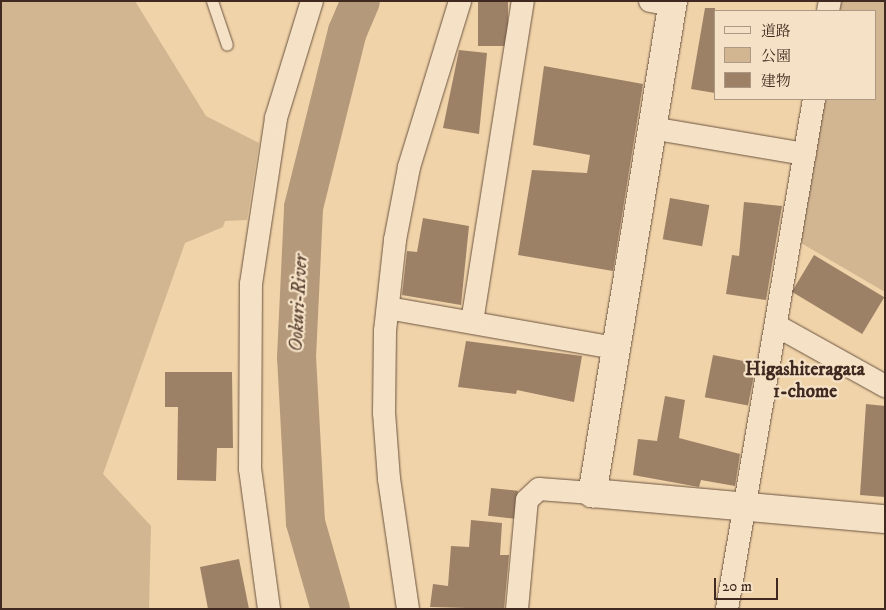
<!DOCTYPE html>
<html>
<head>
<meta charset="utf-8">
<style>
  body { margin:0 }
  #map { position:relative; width:886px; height:610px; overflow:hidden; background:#f0d3a8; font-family:"IM FELL DW Pica","Noto Serif JP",serif }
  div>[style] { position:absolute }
  .green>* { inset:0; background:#d2b691 }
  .river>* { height:39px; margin:-19.5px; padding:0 19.5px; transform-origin:19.5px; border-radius:19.5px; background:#b4997a }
  .building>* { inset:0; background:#9c8167; transform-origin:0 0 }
  .roads { filter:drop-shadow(0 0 1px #6c5442) drop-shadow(0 0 1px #6c5442) }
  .lane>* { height:11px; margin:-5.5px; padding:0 5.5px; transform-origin:5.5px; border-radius:5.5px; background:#f5e2c6 }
  .street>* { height:22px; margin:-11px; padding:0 11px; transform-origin:11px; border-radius:11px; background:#f5e2c6 }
  .secondary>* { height:28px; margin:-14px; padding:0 14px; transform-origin:14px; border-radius:14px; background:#f5e2c6 }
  span { translate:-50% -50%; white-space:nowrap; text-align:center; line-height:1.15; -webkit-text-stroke:4.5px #f5e2c6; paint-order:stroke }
  .water-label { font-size:19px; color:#5d4536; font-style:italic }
  .neighbourhood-label { font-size:19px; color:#402920; font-weight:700 }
  .frame { position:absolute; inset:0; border:2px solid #402920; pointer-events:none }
  .legend { position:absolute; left:714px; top:10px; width:162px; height:90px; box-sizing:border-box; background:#f5e2c6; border:1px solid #ad9884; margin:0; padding:6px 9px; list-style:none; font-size:15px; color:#402920 }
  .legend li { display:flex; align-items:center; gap:10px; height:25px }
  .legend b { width:25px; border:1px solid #ad9884 }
  .scale { position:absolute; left:714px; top:578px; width:64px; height:22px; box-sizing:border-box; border:2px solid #402920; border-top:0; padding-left:6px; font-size:15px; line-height:18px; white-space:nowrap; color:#402920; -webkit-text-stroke:4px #f5e2c6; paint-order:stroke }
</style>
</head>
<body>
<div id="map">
  <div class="green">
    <div style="clip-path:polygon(1px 1px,135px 1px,206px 116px,259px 143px,247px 220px,225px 221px,223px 227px,185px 243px,103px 474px,151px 526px,149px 609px,1px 609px)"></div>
    <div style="clip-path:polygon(840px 1px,885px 1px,885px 292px,801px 243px,824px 99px,875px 99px,875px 11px,838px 11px)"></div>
  </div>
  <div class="river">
    <div style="left:330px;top:609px;width:91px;rotate:-106deg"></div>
    <div style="left:305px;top:522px;width:165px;rotate:-93.1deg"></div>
    <div style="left:296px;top:357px;width:150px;rotate:-87.3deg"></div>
    <div style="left:303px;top:207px;width:181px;rotate:-76deg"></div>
    <div style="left:347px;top:31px;width:33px;rotate:-67deg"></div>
  </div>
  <div class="building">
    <div style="left:478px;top:1px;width:30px;height:45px"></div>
    <div style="clip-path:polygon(705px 8px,715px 8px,715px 93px,691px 89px)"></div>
    <div style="clip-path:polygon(459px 50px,487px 53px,479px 134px,443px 128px)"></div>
    <div style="clip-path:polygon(544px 66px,643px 84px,613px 271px,518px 255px,532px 170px,587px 173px,590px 155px,533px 145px)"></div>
    <div style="left:670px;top:198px;width:40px;height:42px;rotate:10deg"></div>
    <div style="clip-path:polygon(744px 202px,782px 206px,766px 300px,726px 294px,732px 255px,739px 256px)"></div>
    <div style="clip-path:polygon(423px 218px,469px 226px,461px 305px,402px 295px,407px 251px,417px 252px)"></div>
    <div style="left:814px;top:255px;width:82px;height:43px;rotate:31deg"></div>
    <div style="clip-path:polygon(466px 341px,582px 356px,574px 402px,517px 390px,516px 394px,458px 387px)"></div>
    <div style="left:713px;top:355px;width:44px;height:43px;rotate:11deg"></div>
    <div style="clip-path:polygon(165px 372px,232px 372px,233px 448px,217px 448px,216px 481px,177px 480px,178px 407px,165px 407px)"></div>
    <div style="clip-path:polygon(665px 396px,685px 400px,679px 438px,740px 454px,735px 486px,701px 480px,699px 487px,633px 475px,638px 439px,657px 441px)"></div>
    <div style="clip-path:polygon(866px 404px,885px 406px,885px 497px,860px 495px)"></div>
    <div style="left:491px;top:488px;width:27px;height:28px;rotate:6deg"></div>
    <div style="clip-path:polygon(471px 520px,502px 523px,500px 555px,509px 555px,504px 609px,430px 607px,433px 584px,448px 586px,451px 546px,469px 547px)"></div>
    <div style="clip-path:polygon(239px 559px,249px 609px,208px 609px,200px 567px)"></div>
  </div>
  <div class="roads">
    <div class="lane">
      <div style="left:212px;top:1px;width:46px;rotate:71.2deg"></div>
    </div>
    <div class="street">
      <div style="left:650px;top:1px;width:22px;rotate:10deg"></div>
      <div style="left:828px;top:11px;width:10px;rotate:-79deg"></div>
      <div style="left:651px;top:128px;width:156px;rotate:9.6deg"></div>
      <div style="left:388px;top:308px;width:230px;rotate:10deg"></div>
      <div style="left:472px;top:322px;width:325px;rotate:-81deg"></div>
      <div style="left:777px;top:326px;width:124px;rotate:29.1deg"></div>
      <div style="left:269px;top:609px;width:141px;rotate:-97.7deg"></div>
      <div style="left:250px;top:469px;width:185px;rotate:-89.7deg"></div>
      <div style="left:251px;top:284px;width:168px;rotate:-81.4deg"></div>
      <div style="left:276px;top:118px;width:122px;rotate:-72.9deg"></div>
      <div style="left:408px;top:609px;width:131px;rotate:-98.3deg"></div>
      <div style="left:389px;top:479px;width:66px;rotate:-94.3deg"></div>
      <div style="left:384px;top:413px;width:82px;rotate:-89.3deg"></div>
      <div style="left:385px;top:331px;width:92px;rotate:-83.7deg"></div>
      <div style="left:395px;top:240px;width:74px;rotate:-79.1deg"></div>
      <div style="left:409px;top:167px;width:174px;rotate:-72.9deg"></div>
      <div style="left:517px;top:609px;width:109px;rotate:-84.8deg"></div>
      <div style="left:527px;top:500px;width:16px;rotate:-43deg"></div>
      <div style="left:539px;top:489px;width:53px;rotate:4.3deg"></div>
      <div style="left:727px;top:609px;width:517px;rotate:-80.32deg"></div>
    </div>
    <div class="secondary">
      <div style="left:673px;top:1px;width:499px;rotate:99.3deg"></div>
      <div style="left:592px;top:493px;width:294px;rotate:5.1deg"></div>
    </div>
  </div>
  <div class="water-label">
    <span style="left:299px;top:303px;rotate:-87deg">Ookuri-River</span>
  </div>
  <div class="neighbourhood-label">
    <span style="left:805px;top:381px">Higashiteragata<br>1-chome</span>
  </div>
  <div class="frame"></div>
  <ul class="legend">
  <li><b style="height:6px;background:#f5e2c6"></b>道路</li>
  <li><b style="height:14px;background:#d2b691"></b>公園</li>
  <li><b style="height:14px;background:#9c8167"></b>建物</li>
  </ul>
  <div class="scale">20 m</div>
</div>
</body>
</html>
